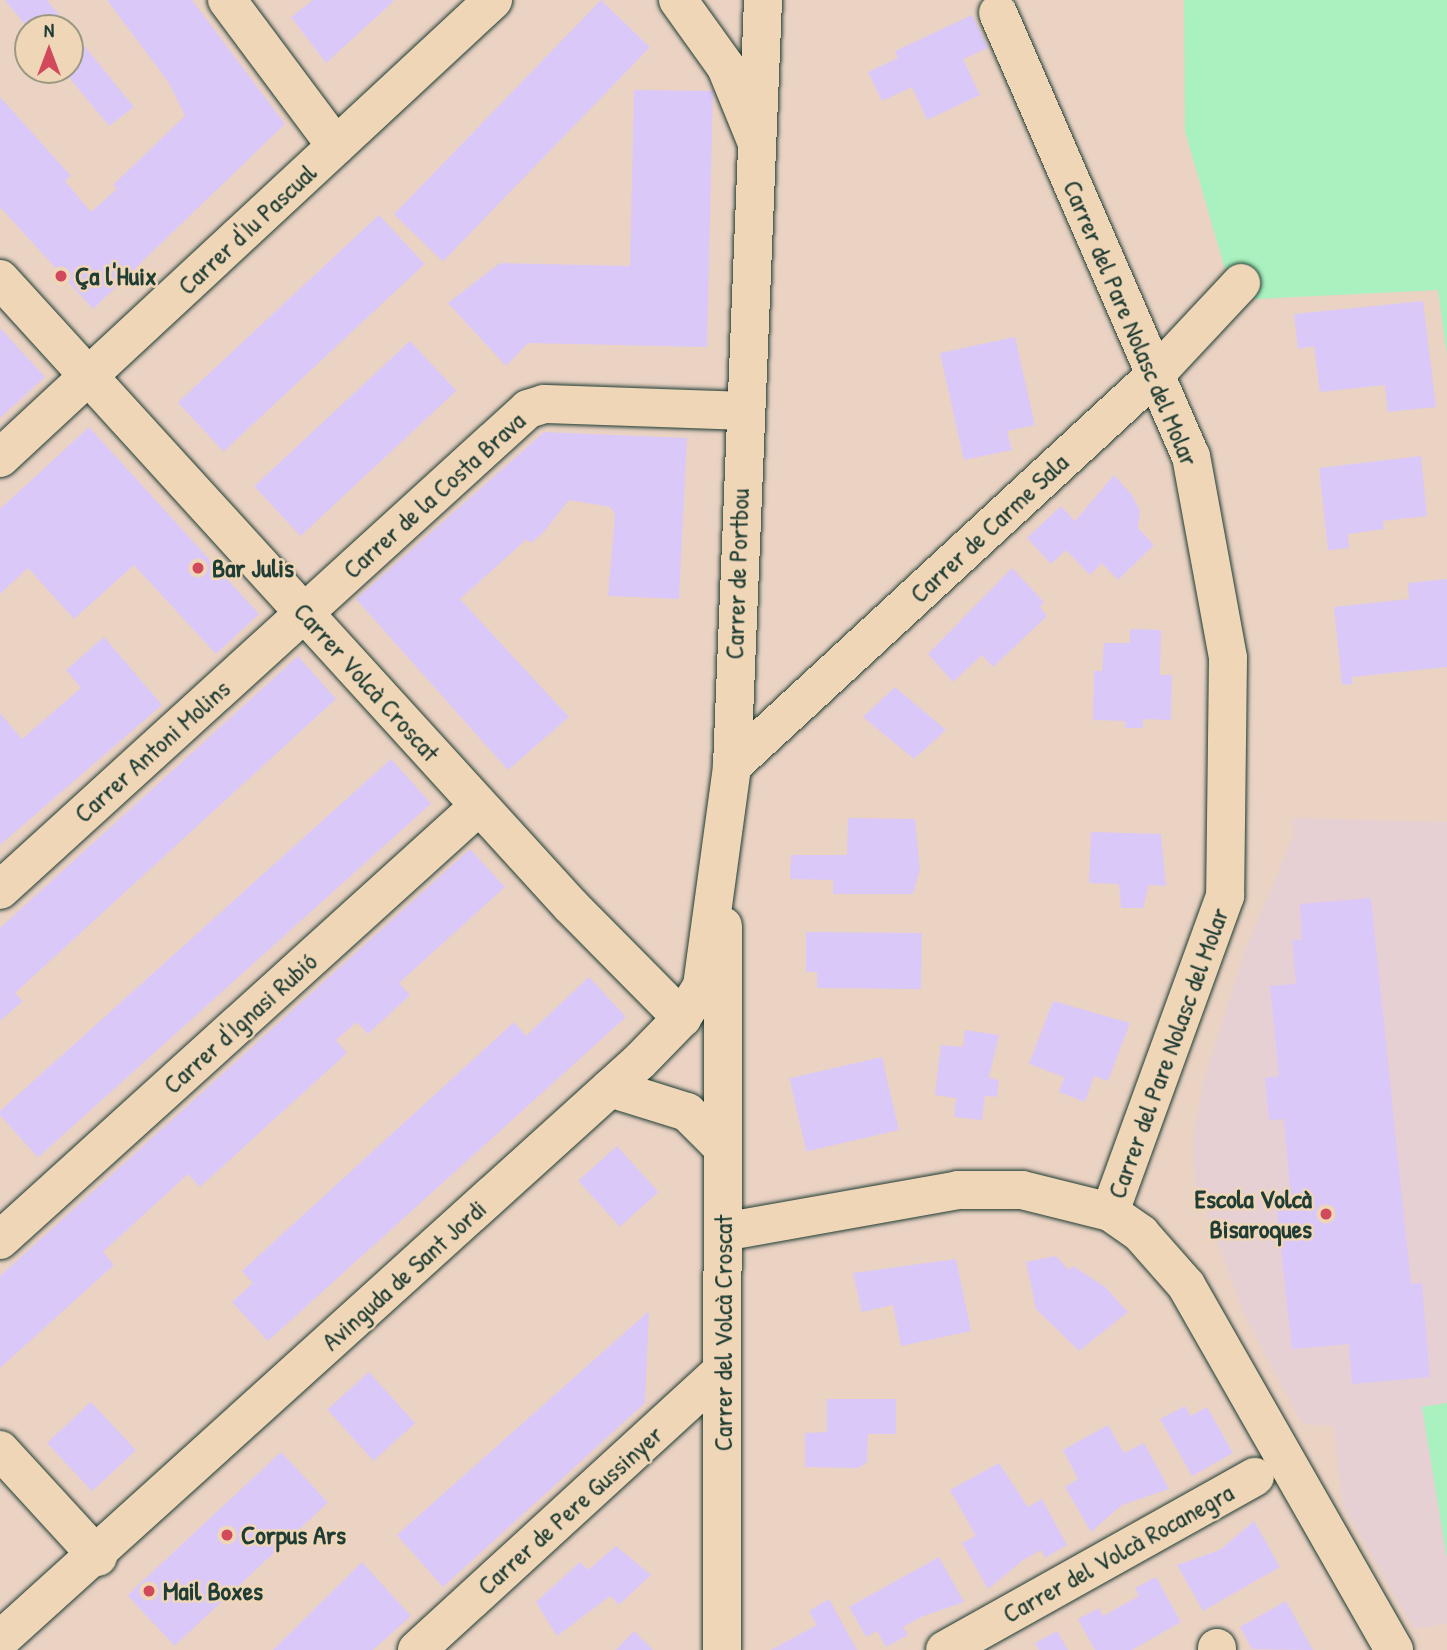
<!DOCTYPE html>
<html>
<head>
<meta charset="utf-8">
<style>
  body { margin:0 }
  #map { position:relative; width:1447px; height:1650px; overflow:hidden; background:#ebd3c4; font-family:"Patrick Hand",sans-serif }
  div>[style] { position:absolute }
  .built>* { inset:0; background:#e6d0d4 }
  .green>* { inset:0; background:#a9f1be }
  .building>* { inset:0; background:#dac8f9; transform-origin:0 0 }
  .roads { filter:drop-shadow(0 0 2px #1f3d34) drop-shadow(0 0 2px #1f3d34) }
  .minor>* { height:38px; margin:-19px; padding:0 19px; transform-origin:19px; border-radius:19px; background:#efd6b7 }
  .major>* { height:38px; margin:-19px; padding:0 19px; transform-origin:19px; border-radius:19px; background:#efd6b7 }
  .dots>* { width:19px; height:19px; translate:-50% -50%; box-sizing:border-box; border:4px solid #efd6b7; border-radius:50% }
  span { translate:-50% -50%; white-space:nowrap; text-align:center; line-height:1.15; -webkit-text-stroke:5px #efd6b7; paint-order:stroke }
  .street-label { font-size:26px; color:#1f3d34 }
  .poi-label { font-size:26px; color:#1f3d34; font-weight:700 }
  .left { translate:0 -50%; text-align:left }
  .right { translate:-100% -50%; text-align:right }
  .north { position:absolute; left:14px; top:14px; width:70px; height:70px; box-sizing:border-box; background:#efd6b7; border:2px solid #9c9983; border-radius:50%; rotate:0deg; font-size:19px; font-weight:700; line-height:28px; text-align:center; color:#1f3d34 }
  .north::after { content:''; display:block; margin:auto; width:24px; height:32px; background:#d1495b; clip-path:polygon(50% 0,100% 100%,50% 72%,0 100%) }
</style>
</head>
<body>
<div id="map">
  <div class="built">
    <div style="clip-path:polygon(1293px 818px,1447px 822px,1447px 1624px,1414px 1629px,1343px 1505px,1333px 1426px,1302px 1424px,1244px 1315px,1195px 1181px,1193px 1140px,1203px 1082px,1245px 950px,1293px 837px)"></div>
  </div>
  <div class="green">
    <div style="clip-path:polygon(1184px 0,1447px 0,1447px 355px,1438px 290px,1234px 300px,1185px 131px)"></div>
    <div style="clip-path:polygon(1447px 1403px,1447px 1558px,1422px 1407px)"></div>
  </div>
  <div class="building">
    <div style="clip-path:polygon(5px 0,47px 0,134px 107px,109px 126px,63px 70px,70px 70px,70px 28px,28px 28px)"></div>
    <div style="clip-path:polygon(107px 0,192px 0,285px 124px,93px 309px,0 207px,0 97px,71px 176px,65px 181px,91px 212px,117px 189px,113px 185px,185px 116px,169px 83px)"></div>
    <div style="clip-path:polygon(313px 0,393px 0,394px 1px,326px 63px,291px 17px)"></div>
    <div style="left:601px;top:0;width:68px;height:298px;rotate:44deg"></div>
    <div style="clip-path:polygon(972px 15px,988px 48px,963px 59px,980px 95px,927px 120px,912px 87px,882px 101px,868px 72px,898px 58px,895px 51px)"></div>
    <div style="clip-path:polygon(634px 90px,713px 91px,707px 347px,528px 343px,506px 366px,448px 303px,500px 263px,630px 266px)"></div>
    <div style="left:379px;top:215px;width:67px;height:275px;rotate:47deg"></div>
    <div style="clip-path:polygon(1423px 301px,1436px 407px,1388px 412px,1385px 385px,1320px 392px,1314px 346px,1298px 349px,1294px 314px)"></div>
    <div style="clip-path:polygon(0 328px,45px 377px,0 418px)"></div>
    <div style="clip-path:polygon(1015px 337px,1035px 425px,1007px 431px,1012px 450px,964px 460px,940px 353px)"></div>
    <div style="left:410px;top:341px;width:68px;height:213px;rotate:47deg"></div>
    <div style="clip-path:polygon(89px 427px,259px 614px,216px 654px,134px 565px,74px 619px,28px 568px,0 594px,0 509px)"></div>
    <div style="clip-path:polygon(544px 432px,687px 438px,679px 599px,608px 596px,615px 514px,610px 507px,569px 500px,543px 533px,531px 543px,527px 539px,460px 599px,569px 717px,508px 770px,356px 599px)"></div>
    <div style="clip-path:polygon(1421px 456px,1427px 516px,1383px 521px,1384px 529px,1348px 534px,1349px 548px,1328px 550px,1319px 468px)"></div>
    <div style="clip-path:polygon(1114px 475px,1132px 495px,1140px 511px,1138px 528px,1154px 545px,1118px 580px,1102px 563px,1090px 575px,1066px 550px,1051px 564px,1027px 538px,1061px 506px,1075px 521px)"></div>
    <div style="clip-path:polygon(1012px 568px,1044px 602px,1040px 607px,1047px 616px,993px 667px,982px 655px,953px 682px,928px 654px)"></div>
    <div style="clip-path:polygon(1447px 579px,1447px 667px,1352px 677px,1353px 684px,1342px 685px,1334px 607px,1409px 599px,1408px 583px)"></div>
    <div style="clip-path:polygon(1130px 629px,1161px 630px,1160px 675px,1172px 675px,1171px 720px,1143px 719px,1143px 728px,1125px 728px,1125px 721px,1093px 720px,1094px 671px,1102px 671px,1104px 643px,1130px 643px)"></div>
    <div style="clip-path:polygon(104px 637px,162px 705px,0 845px,0 713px,22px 739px,81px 688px,66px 670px)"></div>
    <div style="clip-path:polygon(298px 656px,336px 699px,15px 993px,23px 1001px,0 1021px,0 928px)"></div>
    <div style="clip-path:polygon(895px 687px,946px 730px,914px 759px,863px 717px)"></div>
    <div style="left:391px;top:759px;width:60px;height:529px;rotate:48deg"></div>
    <div style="clip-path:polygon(848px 818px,915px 819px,920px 869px,913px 894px,833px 894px,833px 880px,790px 879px,791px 855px,847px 855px)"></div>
    <div style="clip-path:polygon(1091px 832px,1161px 834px,1166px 886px,1149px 885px,1143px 908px,1121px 908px,1119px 884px,1089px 883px)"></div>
    <div style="clip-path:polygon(470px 849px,505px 887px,399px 983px,410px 995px,368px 1034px,357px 1022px,336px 1040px,347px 1053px,200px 1187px,188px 1174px,103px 1252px,114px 1265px,0 1368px,0 1276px)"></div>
    <div style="clip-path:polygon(1371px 898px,1411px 1284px,1422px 1283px,1430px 1377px,1352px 1384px,1349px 1344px,1292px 1349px,1277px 1210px,1292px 1209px,1284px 1119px,1269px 1120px,1265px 1078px,1279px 1076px,1270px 986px,1296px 984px,1292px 940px,1302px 940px,1300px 904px)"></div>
    <div style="clip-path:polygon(806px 932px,922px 933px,921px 989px,817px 988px,817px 972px,806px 972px)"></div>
    <div style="clip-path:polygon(589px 977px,626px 1017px,268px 1341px,232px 1302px,253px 1283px,242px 1271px,514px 1022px,526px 1036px)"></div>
    <div style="clip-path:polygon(1053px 1001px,1130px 1023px,1108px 1081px,1094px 1076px,1085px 1102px,1059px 1092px,1064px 1077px,1029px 1064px)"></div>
    <div style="clip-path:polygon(965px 1030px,999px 1035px,989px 1078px,999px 1080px,997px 1097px,985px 1096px,982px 1120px,954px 1117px,956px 1098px,935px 1095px,941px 1045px,963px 1047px)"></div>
    <div style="left:882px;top:1057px;width:75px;height:95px;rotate:77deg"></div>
    <div style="left:617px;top:1146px;width:62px;height:52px;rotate:48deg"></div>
    <div style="clip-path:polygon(1056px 1256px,1069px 1270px,1073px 1266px,1105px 1287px,1128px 1312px,1079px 1351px,1036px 1309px,1026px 1262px)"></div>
    <div style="clip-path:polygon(956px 1259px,971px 1331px,901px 1346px,893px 1305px,862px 1312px,853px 1273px)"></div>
    <div style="clip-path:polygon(649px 1311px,645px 1403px,443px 1587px,397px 1535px)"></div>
    <div style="left:369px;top:1372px;width:69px;height:56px;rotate:48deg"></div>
    <div style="clip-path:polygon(827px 1399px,896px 1399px,896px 1434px,868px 1434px,867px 1462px,859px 1468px,805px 1467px,805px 1433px,827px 1432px)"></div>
    <div style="left:91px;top:1402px;width:66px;height:60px;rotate:47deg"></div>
    <div style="clip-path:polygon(1185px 1406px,1191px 1416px,1207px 1407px,1233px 1453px,1192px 1476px,1160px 1419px)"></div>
    <div style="clip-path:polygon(1108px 1425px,1124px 1453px,1144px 1443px,1169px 1489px,1122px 1505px,1091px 1532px,1065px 1487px,1078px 1479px,1063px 1450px)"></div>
    <div style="left:281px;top:1452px;width:69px;height:210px;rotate:47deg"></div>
    <div style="clip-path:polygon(999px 1463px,1028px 1507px,1042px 1499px,1067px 1545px,1045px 1558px,1041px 1550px,1023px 1560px,988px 1589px,962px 1543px,976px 1536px,950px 1490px)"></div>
    <div style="clip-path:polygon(1254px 1521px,1280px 1567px,1203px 1611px,1177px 1565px,1220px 1550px)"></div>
    <div style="clip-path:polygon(616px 1546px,651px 1575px,619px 1605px,610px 1596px,557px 1636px,536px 1602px,580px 1562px,588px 1570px)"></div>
    <div style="clip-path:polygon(939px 1557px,964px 1602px,921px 1617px,903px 1627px,908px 1635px,886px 1647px,877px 1631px,866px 1637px,849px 1607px)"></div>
    <div style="clip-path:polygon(362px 1562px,411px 1616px,373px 1650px,273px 1650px)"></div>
    <div style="clip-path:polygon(1156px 1577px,1181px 1622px,1132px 1650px,1095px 1650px,1078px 1619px,1099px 1608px,1103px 1616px,1139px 1596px,1135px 1588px)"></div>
    <div style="clip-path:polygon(829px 1599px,857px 1650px,771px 1650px,817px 1625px,809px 1611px)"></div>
    <div style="clip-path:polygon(1286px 1601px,1313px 1650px,1252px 1649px,1240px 1627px)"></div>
    <div style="clip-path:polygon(634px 1631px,653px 1650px,608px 1650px,616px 1650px)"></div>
    <div style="clip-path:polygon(1057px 1631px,1068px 1650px,1039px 1650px,1035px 1643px)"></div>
  </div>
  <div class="roads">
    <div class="minor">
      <div style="left:227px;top:0;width:182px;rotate:53.3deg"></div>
      <div style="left:678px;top:0;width:82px;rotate:54.4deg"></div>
      <div style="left:726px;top:67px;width:80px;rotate:67.9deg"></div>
      <div style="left:998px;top:13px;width:483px;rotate:66.5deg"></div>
      <div style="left:1191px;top:456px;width:205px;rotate:79.6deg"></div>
      <div style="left:1228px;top:658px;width:238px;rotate:90.7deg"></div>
      <div style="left:1225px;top:896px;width:336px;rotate:110deg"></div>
      <div style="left:0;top:279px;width:848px;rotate:47.68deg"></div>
      <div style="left:571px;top:906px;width:158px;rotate:45.3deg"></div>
      <div style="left:0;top:458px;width:673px;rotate:-42.89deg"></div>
      <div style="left:732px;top:766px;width:576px;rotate:-42.75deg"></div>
      <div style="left:1155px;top:375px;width:126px;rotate:-46.9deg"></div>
      <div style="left:0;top:890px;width:714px;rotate:-42.33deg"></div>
      <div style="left:528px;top:409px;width:17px;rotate:-17deg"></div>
      <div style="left:544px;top:404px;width:198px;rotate:2deg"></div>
      <div style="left:610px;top:1088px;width:81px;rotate:17.3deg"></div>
      <div style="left:687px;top:1112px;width:51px;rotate:45deg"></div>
      <div style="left:723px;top:1232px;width:239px;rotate:-10.1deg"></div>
      <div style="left:958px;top:1190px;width:64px"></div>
      <div style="left:1022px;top:1190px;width:91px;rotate:14deg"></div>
      <div style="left:1110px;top:1212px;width:38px;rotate:35deg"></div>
      <div style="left:1141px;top:1234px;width:68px;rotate:48.6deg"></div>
      <div style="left:1186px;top:1285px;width:420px;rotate:60.3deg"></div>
      <div style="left:0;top:1240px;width:646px;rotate:-42.18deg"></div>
      <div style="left:0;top:1450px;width:145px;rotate:47.5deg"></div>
      <div style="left:1217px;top:1648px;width:2px;rotate:90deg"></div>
      <div style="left:417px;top:1650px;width:413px;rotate:-42.5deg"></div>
      <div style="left:722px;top:1650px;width:724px;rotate:-89.92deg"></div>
      <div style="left:945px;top:1650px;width:355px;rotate:-29.2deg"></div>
    </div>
    <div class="major">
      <div style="left:0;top:1640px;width:863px;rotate:-42.14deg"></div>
      <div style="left:640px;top:1061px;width:60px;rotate:-45.7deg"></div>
      <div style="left:682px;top:1018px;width:38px;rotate:-58deg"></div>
      <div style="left:702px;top:986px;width:222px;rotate:-82.2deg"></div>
      <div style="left:732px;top:766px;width:767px;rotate:-87.68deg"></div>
    </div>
  </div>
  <div class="dots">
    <div style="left:61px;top:276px;background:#d1495b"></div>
    <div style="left:198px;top:568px;background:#d1495b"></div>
    <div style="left:1326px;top:1214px;background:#d1495b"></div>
    <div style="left:227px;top:1535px;background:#d1495b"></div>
    <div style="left:149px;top:1591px;background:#d1495b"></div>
  </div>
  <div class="street-label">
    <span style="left:247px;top:229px;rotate:-43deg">Carrer d'Iu Pascual</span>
    <span style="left:1131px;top:323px;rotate:67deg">Carrer del Pare Nolasc del Molar</span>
    <span style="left:434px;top:495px;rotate:-42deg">Carrer de la Costa Brava</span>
    <span style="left:989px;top:528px;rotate:-43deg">Carrer de Carme Sala</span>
    <span style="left:737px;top:574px;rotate:-88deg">Carrer de Portbou</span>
    <span style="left:367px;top:682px;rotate:48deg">Carrer Volcà Croscat</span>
    <span style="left:152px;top:751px;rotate:-42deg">Carrer Antoni Molins</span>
    <span style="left:240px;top:1023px;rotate:-42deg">Carrer d'Ignasi Rubió</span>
    <span style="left:1168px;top:1053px;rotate:-70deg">Carrer del Pare Nolasc del Molar</span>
    <span style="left:404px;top:1275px;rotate:-42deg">Avinguda de Sant Jordi</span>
    <span style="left:723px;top:1333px;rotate:-90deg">Carrer del Volcà Croscat</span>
    <span style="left:570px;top:1510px;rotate:-42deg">Carrer de Pere Gussinyer</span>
    <span style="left:1118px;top:1553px;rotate:-29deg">Carrer del Volcà Rocanegra</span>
  </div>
  <div class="poi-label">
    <span class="left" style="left:75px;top:276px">Ça l'Huix</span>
    <span class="left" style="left:212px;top:568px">Bar Julis</span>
    <span class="right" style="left:1312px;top:1214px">Escola Volcà<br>Bisaroques</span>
    <span class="left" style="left:241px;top:1535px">Corpus Ars</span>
    <span class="left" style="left:163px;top:1591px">Mail Boxes</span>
  </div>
  <div class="north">N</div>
</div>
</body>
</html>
